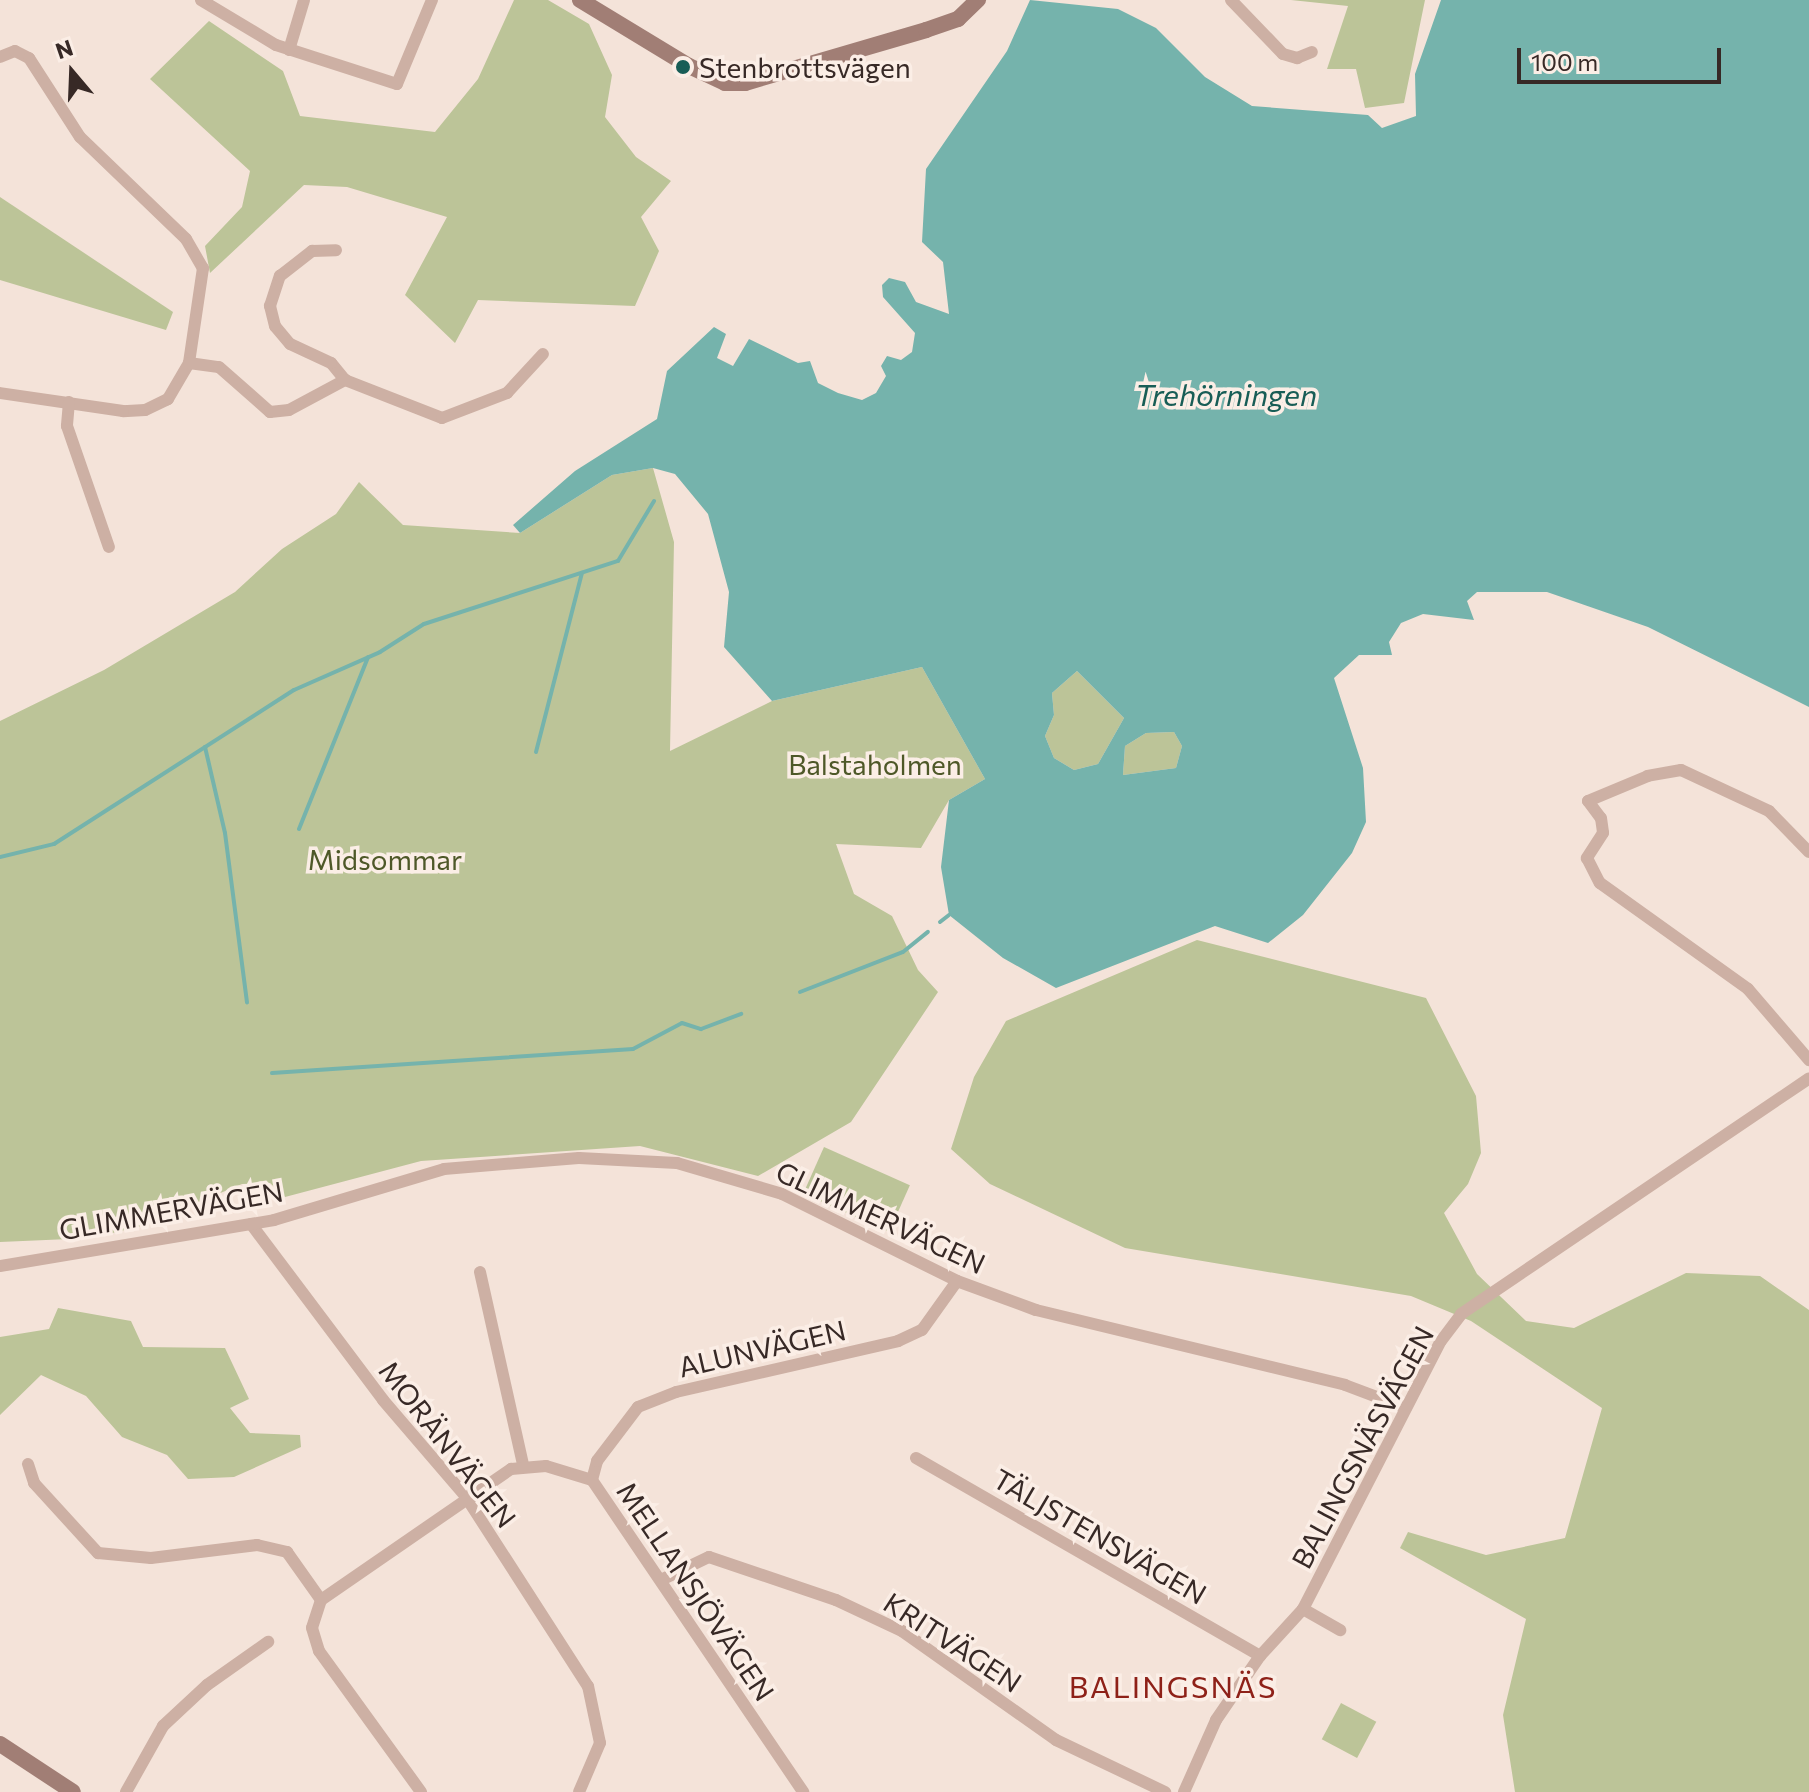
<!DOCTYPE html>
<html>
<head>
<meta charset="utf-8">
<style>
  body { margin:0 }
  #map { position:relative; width:1809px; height:1792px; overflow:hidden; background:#f4e3d9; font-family:Commissioner,sans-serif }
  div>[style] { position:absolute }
  .green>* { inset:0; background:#bcc498; transform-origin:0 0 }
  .water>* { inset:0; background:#75b3ac }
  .stream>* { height:4px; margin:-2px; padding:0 2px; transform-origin:2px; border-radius:2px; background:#75b3ac }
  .street>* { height:12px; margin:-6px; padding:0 6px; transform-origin:6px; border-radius:6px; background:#cdb0a4 }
  .secondary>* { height:16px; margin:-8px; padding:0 8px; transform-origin:8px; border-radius:8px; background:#a17e75 }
  .dots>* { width:22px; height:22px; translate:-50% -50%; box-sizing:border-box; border:4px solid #fbeee6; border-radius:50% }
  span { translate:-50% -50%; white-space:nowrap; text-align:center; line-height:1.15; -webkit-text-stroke:7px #fbeee6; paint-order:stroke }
  .poi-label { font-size:28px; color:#372926 }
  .left { translate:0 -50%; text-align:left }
  .park-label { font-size:28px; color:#4e5828 }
  .street-label { font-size:28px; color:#372926 }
  .water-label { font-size:30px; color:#185d56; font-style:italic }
  .neighbourhood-label { font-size:30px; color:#8e2118; letter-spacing:2px }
  .north { position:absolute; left:32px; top:32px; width:80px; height:80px; -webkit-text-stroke:6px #fbeee6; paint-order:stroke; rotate:341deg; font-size:22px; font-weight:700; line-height:32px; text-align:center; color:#372926 }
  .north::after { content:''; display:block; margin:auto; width:28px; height:36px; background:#372926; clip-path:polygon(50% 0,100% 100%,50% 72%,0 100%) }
  .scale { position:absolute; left:1517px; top:48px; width:204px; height:36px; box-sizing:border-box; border:4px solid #372926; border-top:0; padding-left:10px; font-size:24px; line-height:28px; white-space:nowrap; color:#372926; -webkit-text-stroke:6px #fbeee6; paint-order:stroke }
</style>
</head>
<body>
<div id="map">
  <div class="green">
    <div style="clip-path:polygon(514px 0,548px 0,589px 24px,612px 75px,605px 117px,636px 157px,671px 181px,641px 217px,659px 251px,635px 306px,478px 300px,455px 343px,405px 295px,447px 217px,347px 187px,304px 185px,210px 273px,205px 246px,242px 207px,250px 171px,150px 79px,209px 21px,283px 71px,300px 116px,435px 132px,478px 79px)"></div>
    <div style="clip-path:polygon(1291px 0,1425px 0,1404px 103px,1365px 108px,1356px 69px,1327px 69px,1348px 6px)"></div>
    <div style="clip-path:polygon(0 197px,173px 312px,166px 330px,0 280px)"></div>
    <div style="clip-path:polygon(653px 468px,674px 542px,670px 751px,772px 701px,922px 667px,985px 779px,949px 800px,921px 848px,836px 844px,854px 894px,892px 916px,918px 970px,938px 992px,851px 1122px,758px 1176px,640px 1146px,421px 1161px,285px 1197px,270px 1183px,242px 1184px,141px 1226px,92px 1238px,0 1242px,0 721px,104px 670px,235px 592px,282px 549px,336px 514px,359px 482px,403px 525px,520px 533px,612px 475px)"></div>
    <div style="clip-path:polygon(1077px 671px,1124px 718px,1098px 764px,1074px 770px,1054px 758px,1045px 736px,1054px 715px,1052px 693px)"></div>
    <div style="clip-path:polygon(1174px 732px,1182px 746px,1176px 768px,1123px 775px,1125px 746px,1146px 733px)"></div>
    <div style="clip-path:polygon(1197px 940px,1426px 998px,1476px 1096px,1481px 1153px,1468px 1184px,1444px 1213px,1477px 1274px,1526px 1321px,1574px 1328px,1686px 1273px,1760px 1276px,1809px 1310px,1809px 1792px,1515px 1792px,1503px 1715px,1526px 1619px,1400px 1548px,1408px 1532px,1486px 1555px,1565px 1538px,1602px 1408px,1471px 1321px,1411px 1296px,1125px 1248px,990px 1184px,951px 1149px,974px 1077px,1006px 1021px)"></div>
    <div style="left:824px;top:1147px;width:94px;height:51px;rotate:24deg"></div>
    <div style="clip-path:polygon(58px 1308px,131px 1321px,143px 1347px,225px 1348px,249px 1399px,230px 1408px,250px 1433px,300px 1435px,301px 1447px,234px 1477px,188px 1479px,167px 1455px,122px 1437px,86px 1396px,41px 1375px,0 1415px,0 1337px,49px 1329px)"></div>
    <div style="left:1341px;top:1703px;width:40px;height:41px;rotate:28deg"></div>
  </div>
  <div class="water">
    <div style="clip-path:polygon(evenodd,1030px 0,1118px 9px,1156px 28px,1205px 77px,1252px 106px,1368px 115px,1382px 128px,1416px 116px,1415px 74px,1441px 0,1809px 0,1809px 707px,1648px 627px,1547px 592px,1477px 592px,1467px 601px,1474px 620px,1423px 614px,1401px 623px,1389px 642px,1392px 655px,1359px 655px,1334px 678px,1363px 768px,1366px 822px,1352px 853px,1303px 915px,1268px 943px,1215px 926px,1056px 988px,1003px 958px,949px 915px,941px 867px,949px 800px,985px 779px,922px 667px,772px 701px,724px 647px,729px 592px,708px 514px,675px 474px,653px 468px,612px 475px,520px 533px,513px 525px,575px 471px,657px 419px,667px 371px,714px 327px,726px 334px,717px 358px,733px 366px,749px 339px,798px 363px,810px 361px,818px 383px,838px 393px,862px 400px,876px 393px,886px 376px,881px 366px,887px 356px,901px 360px,912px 352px,915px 333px,883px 297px,882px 285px,889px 278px,905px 282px,916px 302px,949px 314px,943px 262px,922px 242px,926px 169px,1007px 51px,1030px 0,1077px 671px,1124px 718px,1098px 764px,1074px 770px,1054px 758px,1045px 736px,1054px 715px,1052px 693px,1077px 671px,1030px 0,1174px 732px,1182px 746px,1176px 768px,1123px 775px,1125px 746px,1146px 733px,1174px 732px)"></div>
  </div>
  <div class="stream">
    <div style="left:205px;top:747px;width:88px;rotate:76.9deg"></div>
    <div style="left:225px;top:833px;width:171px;rotate:82.6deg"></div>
    <div style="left:536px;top:752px;width:185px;rotate:-75.6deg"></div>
    <div style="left:299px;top:829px;width:185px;rotate:-68.1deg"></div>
    <div style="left:0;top:857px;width:56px;rotate:-13.5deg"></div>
    <div style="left:54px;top:844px;width:285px;rotate:-32.7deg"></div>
    <div style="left:294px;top:690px;width:94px;rotate:-23.8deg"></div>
    <div style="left:380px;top:652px;width:52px;rotate:-32.5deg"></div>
    <div style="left:424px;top:624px;width:204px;rotate:-18deg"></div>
    <div style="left:618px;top:561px;width:70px;rotate:-59deg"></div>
    <div style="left:940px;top:922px;width:11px;rotate:-38deg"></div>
    <div style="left:800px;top:992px;width:110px;rotate:-21.2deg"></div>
    <div style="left:903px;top:952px;width:32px;rotate:-39deg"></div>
    <div style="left:272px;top:1073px;width:362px;rotate:-3.8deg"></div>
    <div style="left:633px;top:1049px;width:55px;rotate:-28deg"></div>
    <div style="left:682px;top:1023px;width:20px;rotate:18deg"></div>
    <div style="left:701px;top:1029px;width:43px;rotate:-20.6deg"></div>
  </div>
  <div class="street">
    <div style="left:201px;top:0;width:87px;rotate:31deg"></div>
    <div style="left:276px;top:45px;width:127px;rotate:17.9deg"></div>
    <div style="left:397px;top:84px;width:91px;rotate:-67.4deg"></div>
    <div style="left:1231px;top:0;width:75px;rotate:46.1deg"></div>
    <div style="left:1283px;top:54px;width:15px;rotate:16deg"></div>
    <div style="left:1297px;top:58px;width:16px;rotate:-22deg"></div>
    <div style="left:289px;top:50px;width:52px;rotate:-73.3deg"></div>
    <div style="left:0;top:57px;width:16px;rotate:-22deg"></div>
    <div style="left:15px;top:51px;width:16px;rotate:27deg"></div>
    <div style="left:29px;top:58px;width:94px;rotate:57.2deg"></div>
    <div style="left:80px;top:137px;width:147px;rotate:43.9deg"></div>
    <div style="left:186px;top:239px;width:34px;rotate:60deg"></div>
    <div style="left:203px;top:268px;width:96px;rotate:98.4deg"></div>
    <div style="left:189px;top:363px;width:42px;rotate:120.3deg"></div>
    <div style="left:168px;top:399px;width:25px;rotate:154deg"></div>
    <div style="left:145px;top:410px;width:22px;rotate:177deg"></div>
    <div style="left:123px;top:411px;width:124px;rotate:-171.7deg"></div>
    <div style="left:189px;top:363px;width:30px;rotate:8deg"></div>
    <div style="left:219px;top:367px;width:68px;rotate:41.4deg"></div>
    <div style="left:270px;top:412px;width:19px;rotate:-6deg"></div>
    <div style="left:289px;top:410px;width:64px;rotate:-28.2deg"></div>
    <div style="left:345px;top:380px;width:22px;rotate:-129deg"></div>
    <div style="left:331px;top:363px;width:45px;rotate:-155.1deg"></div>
    <div style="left:290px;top:344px;width:23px;rotate:-130deg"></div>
    <div style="left:275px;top:326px;width:21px;rotate:-104deg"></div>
    <div style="left:270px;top:306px;width:32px;rotate:-72deg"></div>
    <div style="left:280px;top:276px;width:41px;rotate:-38deg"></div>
    <div style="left:312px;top:251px;width:24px;rotate:-2deg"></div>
    <div style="left:345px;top:380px;width:104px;rotate:21.4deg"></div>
    <div style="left:442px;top:418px;width:70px;rotate:-21deg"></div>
    <div style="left:507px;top:393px;width:53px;rotate:-47.3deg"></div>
    <div style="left:69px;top:402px;width:24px;rotate:95deg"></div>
    <div style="left:67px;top:426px;width:128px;rotate:70.9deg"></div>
    <div style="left:1809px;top:852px;width:57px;rotate:-134.3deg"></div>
    <div style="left:1769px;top:811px;width:97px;rotate:-155deg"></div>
    <div style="left:1681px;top:770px;width:34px;rotate:170deg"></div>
    <div style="left:1648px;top:776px;width:65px;rotate:157.4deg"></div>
    <div style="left:1588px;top:801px;width:21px;rotate:53deg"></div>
    <div style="left:1601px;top:818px;width:15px;rotate:82deg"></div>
    <div style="left:1603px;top:833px;width:30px;rotate:123deg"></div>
    <div style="left:1587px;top:858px;width:28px;rotate:63deg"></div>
    <div style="left:1600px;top:883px;width:182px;rotate:35.6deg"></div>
    <div style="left:1748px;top:989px;width:94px;rotate:49.3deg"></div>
    <div style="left:251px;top:1224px;width:220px;rotate:53.1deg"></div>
    <div style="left:383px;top:1400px;width:128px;rotate:49.4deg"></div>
    <div style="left:466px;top:1497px;width:225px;rotate:57.2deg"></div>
    <div style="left:588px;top:1686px;width:58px;rotate:78.1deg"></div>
    <div style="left:600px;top:1743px;width:53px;rotate:113.2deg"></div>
    <div style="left:0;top:1266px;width:278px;rotate:-9.5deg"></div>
    <div style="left:274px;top:1220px;width:177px;rotate:-16.7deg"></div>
    <div style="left:444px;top:1169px;width:135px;rotate:-4.7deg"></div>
    <div style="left:579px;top:1158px;width:98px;rotate:2.9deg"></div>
    <div style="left:677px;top:1163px;width:109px;rotate:16.4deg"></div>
    <div style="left:782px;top:1194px;width:195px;rotate:26.4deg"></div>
    <div style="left:957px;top:1281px;width:84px;rotate:20.2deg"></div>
    <div style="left:1036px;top:1310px;width:318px;rotate:13.6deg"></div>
    <div style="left:1345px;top:1385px;width:65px;rotate:20.7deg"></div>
    <div style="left:480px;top:1272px;width:197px;rotate:77.4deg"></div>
    <div style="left:916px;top:1458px;width:397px;rotate:29.9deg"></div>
    <div style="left:28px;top:1464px;width:20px;rotate:72deg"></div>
    <div style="left:34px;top:1483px;width:95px;rotate:47.6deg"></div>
    <div style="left:98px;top:1553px;width:53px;rotate:5.4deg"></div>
    <div style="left:151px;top:1558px;width:107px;rotate:-7deg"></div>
    <div style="left:257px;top:1545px;width:31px;rotate:13deg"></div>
    <div style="left:287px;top:1552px;width:59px;rotate:54.7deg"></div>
    <div style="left:321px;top:1600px;width:29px;rotate:108deg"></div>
    <div style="left:312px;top:1628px;width:24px;rotate:73deg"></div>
    <div style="left:319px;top:1651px;width:174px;rotate:54.1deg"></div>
    <div style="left:592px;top:1480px;width:20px;rotate:-75deg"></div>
    <div style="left:597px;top:1461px;width:68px;rotate:-52.8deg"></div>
    <div style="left:638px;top:1407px;width:41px;rotate:-21.5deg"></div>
    <div style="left:676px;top:1392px;width:228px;rotate:-12.9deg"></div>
    <div style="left:898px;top:1341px;width:26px;rotate:-25deg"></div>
    <div style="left:922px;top:1330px;width:60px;rotate:-54.5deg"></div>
    <div style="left:663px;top:1579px;width:51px;rotate:-25.6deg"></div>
    <div style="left:709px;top:1557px;width:134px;rotate:18.7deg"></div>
    <div style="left:836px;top:1600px;width:73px;rotate:25.2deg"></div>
    <div style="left:902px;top:1631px;width:189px;rotate:35.3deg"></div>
    <div style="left:1056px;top:1740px;width:121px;rotate:25.5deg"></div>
    <div style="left:321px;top:1600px;width:231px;rotate:-34.6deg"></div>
    <div style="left:511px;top:1469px;width:35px;rotate:-5deg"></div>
    <div style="left:546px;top:1466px;width:48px;rotate:16.9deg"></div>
    <div style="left:592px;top:1480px;width:377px;rotate:55.9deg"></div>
    <div style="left:1303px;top:1609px;width:43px;rotate:29.6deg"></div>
    <div style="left:126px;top:1792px;width:76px;rotate:-60.7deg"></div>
    <div style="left:163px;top:1726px;width:60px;rotate:-43deg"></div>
    <div style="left:207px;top:1685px;width:75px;rotate:-35.2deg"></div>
    <div style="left:1184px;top:1792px;width:79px;rotate:-66deg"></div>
    <div style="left:1216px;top:1720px;width:78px;rotate:-55.5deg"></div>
    <div style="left:1260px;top:1656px;width:64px;rotate:-47.5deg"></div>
    <div style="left:1303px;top:1609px;width:301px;rotate:-62.8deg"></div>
    <div style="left:1441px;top:1341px;width:34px;rotate:-53deg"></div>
    <div style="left:1461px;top:1314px;width:420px;rotate:-34.1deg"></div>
  </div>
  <div class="secondary">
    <div style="left:580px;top:0;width:127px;rotate:31.2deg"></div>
    <div style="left:689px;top:66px;width:40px;rotate:25deg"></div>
    <div style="left:725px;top:83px;width:20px"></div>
    <div style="left:745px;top:83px;width:189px;rotate:-16.3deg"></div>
    <div style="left:926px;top:30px;width:34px;rotate:-19deg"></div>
    <div style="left:958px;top:19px;width:28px;rotate:-44deg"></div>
    <div style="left:0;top:1744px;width:87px;rotate:33.3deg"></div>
  </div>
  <div class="dots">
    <div style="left:683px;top:67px;background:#185d56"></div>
  </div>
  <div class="poi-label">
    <span class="left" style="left:699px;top:67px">Stenbrottsvägen</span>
  </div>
  <div class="park-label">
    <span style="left:875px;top:764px">Balstaholmen</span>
    <span style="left:385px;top:859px">Midsommar</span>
  </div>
  <div class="street-label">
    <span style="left:171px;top:1210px;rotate:-10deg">GLIMMERVÄGEN</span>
    <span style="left:881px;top:1217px;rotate:25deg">GLIMMERVÄGEN</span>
    <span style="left:762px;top:1348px;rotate:-13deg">ALUNVÄGEN</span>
    <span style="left:448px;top:1444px;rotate:52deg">MORÄNVÄGEN</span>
    <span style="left:1362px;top:1447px;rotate:-62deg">BALINGSNÄSVÄGEN</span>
    <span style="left:1100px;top:1536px;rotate:30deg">TÄLJSTENSVÄGEN</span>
    <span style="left:696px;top:1591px;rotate:56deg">MELLANSJÖVÄGEN</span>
    <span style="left:953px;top:1642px;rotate:33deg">KRITVÄGEN</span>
  </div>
  <div class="water-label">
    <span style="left:1226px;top:394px">Trehörningen</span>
  </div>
  <div class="neighbourhood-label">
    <span style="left:1173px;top:1686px">BALINGSNÄS</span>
  </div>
  <div class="north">N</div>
  <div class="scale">100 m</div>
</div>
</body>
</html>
